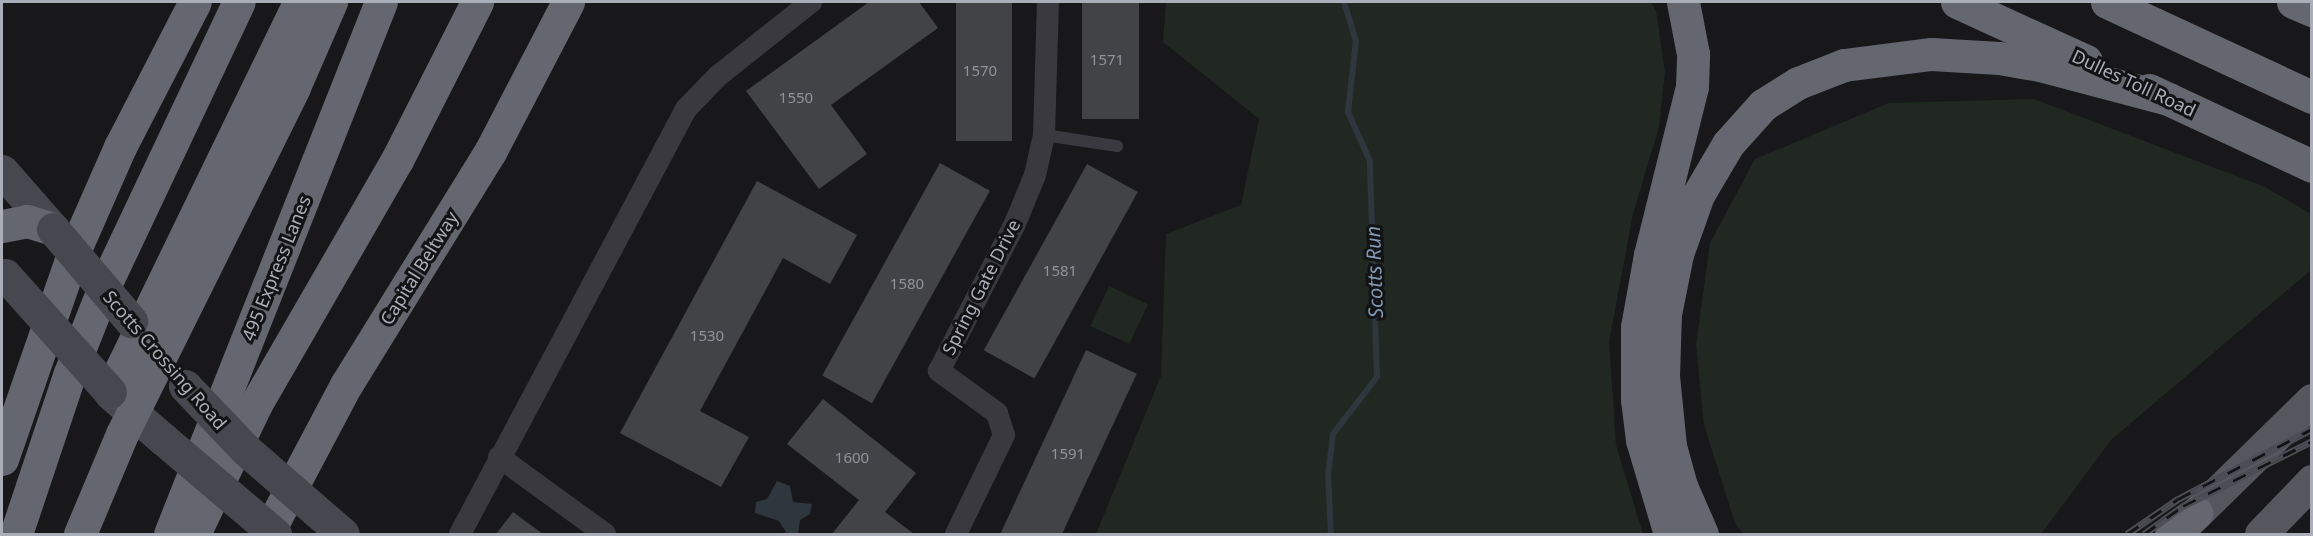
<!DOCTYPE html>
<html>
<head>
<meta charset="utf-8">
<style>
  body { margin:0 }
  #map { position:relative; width:2313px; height:536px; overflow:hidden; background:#18181a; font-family:"Noto Sans",sans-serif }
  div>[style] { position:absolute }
  .green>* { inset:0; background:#202821; transform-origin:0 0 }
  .water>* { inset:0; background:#2e363e }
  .stream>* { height:6px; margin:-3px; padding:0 3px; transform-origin:3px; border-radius:3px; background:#2e363e }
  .building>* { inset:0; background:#424347; transform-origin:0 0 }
  .lane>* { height:12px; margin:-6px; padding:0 6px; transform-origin:6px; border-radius:6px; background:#39393f }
  .street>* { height:22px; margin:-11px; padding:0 11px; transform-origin:11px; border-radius:11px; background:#39393f }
  .secondary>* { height:33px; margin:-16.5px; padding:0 16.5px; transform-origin:16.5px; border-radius:16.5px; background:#47484f }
  .primary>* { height:33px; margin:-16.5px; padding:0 16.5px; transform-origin:16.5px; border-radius:16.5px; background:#55565e }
  .highway>* { height:33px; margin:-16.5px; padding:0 16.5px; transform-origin:16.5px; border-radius:16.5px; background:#656770 }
  .rail>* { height:7px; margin-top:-3.5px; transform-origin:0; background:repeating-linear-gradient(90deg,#131315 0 14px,#4c4d54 0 28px); box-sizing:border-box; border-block:2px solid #4c4d54 }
  .secondary-bridge>* { height:33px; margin:-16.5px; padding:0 16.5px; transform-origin:16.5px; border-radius:16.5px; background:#47484f }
  span { translate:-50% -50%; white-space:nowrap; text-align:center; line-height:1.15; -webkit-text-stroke:6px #131315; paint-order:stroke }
  .number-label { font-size:15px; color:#90939c }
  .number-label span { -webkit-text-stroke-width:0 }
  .street-label { font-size:18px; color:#aaaeb9 }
  .water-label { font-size:20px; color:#8299b4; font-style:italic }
  .frame { position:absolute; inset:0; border:3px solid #aaaeb9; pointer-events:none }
</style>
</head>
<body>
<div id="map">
  <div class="green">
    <div style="clip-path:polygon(1166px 2px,1651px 2px,1656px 11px,1665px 72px,1659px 127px,1633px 214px,1609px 342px,1616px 445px,1643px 534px,1096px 534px,1161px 376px,1166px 234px,1241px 205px,1259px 119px,1163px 42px)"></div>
    <div style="clip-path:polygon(2034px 99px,2265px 187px,2311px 214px,2311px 270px,2111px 440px,2041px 534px,1743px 534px,1735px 523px,1704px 425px,1696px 345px,1710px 243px,1755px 159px,1889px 103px)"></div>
    <div style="left:1109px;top:286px;width:43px;height:44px;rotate:25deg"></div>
  </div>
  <div class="water">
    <div style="clip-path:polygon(777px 481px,790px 486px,793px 502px,812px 504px,810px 514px,800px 520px,798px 534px,787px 534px,779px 521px,755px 513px,756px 502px,767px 499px)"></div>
  </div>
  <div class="stream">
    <div style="left:1331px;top:534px;width:59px;rotate:-92.9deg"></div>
    <div style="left:1328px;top:475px;width:41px;rotate:-83deg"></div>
    <div style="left:1333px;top:434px;width:72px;rotate:-52.3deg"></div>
    <div style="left:1377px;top:377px;width:216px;rotate:-91.9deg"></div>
    <div style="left:1370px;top:161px;width:54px;rotate:-114.2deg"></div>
    <div style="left:1348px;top:112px;width:71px;rotate:-83.6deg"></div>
    <div style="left:1356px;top:41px;width:41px;rotate:-107.1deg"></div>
  </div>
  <div class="building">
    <div style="clip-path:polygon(869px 2px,919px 2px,938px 28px,831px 105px,867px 154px,819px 189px,746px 91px)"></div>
    <div style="left:956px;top:2px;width:56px;height:139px"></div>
    <div style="left:1082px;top:2px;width:57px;height:117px"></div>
    <div style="left:940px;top:163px;width:57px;height:243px;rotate:29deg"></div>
    <div style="left:1087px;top:164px;width:58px;height:213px;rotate:29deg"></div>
    <div style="clip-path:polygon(757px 181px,857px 235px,830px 284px,783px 258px,700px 411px,749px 437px,721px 487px,620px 433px)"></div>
    <div style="left:1086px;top:350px;width:56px;height:204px;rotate:25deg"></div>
    <div style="clip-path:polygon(823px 399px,916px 473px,885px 512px,914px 534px,832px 534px,859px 500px,787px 444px)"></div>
    <div style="clip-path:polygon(513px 512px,543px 534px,496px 534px)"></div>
  </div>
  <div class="lane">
    <div style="left:1044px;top:135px;width:74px;rotate:8.6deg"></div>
  </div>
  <div class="street">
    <div style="left:499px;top:457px;width:131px;rotate:36deg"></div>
    <div style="left:460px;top:534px;width:481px;rotate:-62deg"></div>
    <div style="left:686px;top:109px;width:46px;rotate:-45.9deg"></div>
    <div style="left:718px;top:76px;width:119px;rotate:-38.5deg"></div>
    <div style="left:956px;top:534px;width:110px;rotate:-64.1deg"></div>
    <div style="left:1004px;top:435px;width:23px;rotate:-108deg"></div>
    <div style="left:997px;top:413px;width:72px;rotate:-144.1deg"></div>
    <div style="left:939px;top:371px;width:163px;rotate:-62.7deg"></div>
    <div style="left:1014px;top:226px;width:55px;rotate:-67.6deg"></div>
    <div style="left:1035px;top:175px;width:41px;rotate:-77.3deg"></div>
    <div style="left:1044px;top:135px;width:133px;rotate:-88.3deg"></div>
  </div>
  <div class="secondary">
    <div style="left:2px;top:171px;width:77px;rotate:48.7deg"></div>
    <div style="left:111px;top:394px;width:69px;rotate:40.9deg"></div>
  </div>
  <div class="primary">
    <div style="left:2176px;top:533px;width:190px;rotate:-44.4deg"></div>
    <div style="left:2261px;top:534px;width:74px;rotate:-46.1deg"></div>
  </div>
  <div class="highway">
    <div style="left:1957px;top:2px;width:142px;rotate:24.6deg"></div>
    <div style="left:2107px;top:2px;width:226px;rotate:24.9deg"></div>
    <div style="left:2293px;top:2px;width:21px;rotate:23deg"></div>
    <div style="left:2149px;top:90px;width:180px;rotate:25deg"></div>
    <div style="left:2px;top:226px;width:25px;rotate:-11deg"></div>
    <div style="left:27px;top:221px;width:27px;rotate:17deg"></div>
    <div style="left:110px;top:392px;width:433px;rotate:-64.1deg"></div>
    <div style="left:2px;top:459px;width:217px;rotate:-70.9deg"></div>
    <div style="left:73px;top:254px;width:117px;rotate:-66.3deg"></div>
    <div style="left:120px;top:147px;width:163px;rotate:-62.7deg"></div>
    <div style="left:16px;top:534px;width:170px;rotate:-71.5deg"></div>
    <div style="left:70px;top:373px;width:92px;rotate:-68.4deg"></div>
    <div style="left:104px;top:287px;width:315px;rotate:-64.7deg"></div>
    <div style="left:80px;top:534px;width:108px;rotate:-67.2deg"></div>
    <div style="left:122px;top:434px;width:387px;rotate:-63.6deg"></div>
    <div style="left:294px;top:87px;width:93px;rotate:-66.5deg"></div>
    <div style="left:170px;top:534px;width:572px;rotate:-68.37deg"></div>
    <div style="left:194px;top:534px;width:144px;rotate:-64.5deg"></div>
    <div style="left:256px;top:404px;width:282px;rotate:-60deg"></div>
    <div style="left:397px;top:160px;width:177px;rotate:-63.1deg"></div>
    <div style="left:267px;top:534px;width:169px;rotate:-62.1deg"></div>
    <div style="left:346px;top:385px;width:274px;rotate:-58.3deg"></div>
    <div style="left:490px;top:152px;width:169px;rotate:-62.5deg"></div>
    <div style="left:1670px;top:534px;width:98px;rotate:-106.6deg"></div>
    <div style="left:1642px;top:440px;width:41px;rotate:-97deg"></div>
    <div style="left:1637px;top:399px;width:72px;rotate:-90deg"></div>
    <div style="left:1637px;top:327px;width:73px;rotate:-79.8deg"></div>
    <div style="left:1650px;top:255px;width:173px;rotate:-76deg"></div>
    <div style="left:1692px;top:87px;width:33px;rotate:-88deg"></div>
    <div style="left:1693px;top:54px;width:53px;rotate:-100.9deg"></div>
    <div style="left:1702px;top:534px;width:52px;rotate:-113.6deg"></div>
    <div style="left:1681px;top:486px;width:41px;rotate:-105.4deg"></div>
    <div style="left:1670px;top:446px;width:70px;rotate:-95.7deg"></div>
    <div style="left:1663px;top:376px;width:62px;rotate:-88.2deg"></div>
    <div style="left:1665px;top:314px;width:61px;rotate:-78.7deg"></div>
    <div style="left:1677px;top:254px;width:63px;rotate:-70.4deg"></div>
    <div style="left:1698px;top:195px;width:59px;rotate:-59.5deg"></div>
    <div style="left:1728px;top:144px;width:52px;rotate:-48.1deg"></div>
    <div style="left:1763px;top:105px;width:41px;rotate:-32.2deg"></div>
    <div style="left:1798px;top:83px;width:49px;rotate:-21.4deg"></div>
    <div style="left:1844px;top:65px;width:88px;rotate:-7.2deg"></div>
    <div style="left:1931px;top:54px;width:68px;rotate:3.4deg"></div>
    <div style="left:1999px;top:58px;width:42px;rotate:9.7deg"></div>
    <div style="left:2040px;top:65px;width:133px;rotate:14.8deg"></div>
    <div style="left:2171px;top:534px;width:33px;rotate:-40deg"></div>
  </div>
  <div class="rail">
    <div style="left:2127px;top:534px;width:62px;rotate:-34.5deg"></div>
    <div style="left:2178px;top:499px;width:151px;rotate:-27.6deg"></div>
    <div style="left:2144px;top:534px;width:48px;rotate:-35.7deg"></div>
    <div style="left:2183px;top:506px;width:144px;rotate:-26.7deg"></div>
  </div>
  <div class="secondary-bridge">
    <div style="left:53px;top:229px;width:121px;rotate:49.7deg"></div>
    <div style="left:5px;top:275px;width:157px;rotate:48.1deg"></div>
    <div style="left:185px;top:386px;width:88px;rotate:46.4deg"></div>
    <div style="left:246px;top:450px;width:128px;rotate:40.9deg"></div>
    <div style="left:163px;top:439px;width:147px;rotate:40.3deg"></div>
  </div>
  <div class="number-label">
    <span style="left:1107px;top:60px">1571</span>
    <span style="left:980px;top:71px">1570</span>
    <span style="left:796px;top:98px">1550</span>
    <span style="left:1060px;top:271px">1581</span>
    <span style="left:907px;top:284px">1580</span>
    <span style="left:707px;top:336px">1530</span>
    <span style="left:1068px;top:454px">1591</span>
    <span style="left:852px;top:458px">1600</span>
  </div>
  <div class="street-label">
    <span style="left:2134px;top:83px;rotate:25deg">Dulles Toll Road</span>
    <span style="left:276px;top:268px;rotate:-68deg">495 Express Lanes</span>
    <span style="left:419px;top:268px;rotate:-58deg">Capital Beltway</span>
    <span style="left:981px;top:287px;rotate:-63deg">Spring Gate Drive</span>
    <span style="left:165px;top:360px;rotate:49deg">Scotts Crossing Road</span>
  </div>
  <div class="water-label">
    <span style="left:1374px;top:272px;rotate:-92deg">Scotts Run</span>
  </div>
  <div class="frame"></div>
</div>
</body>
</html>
